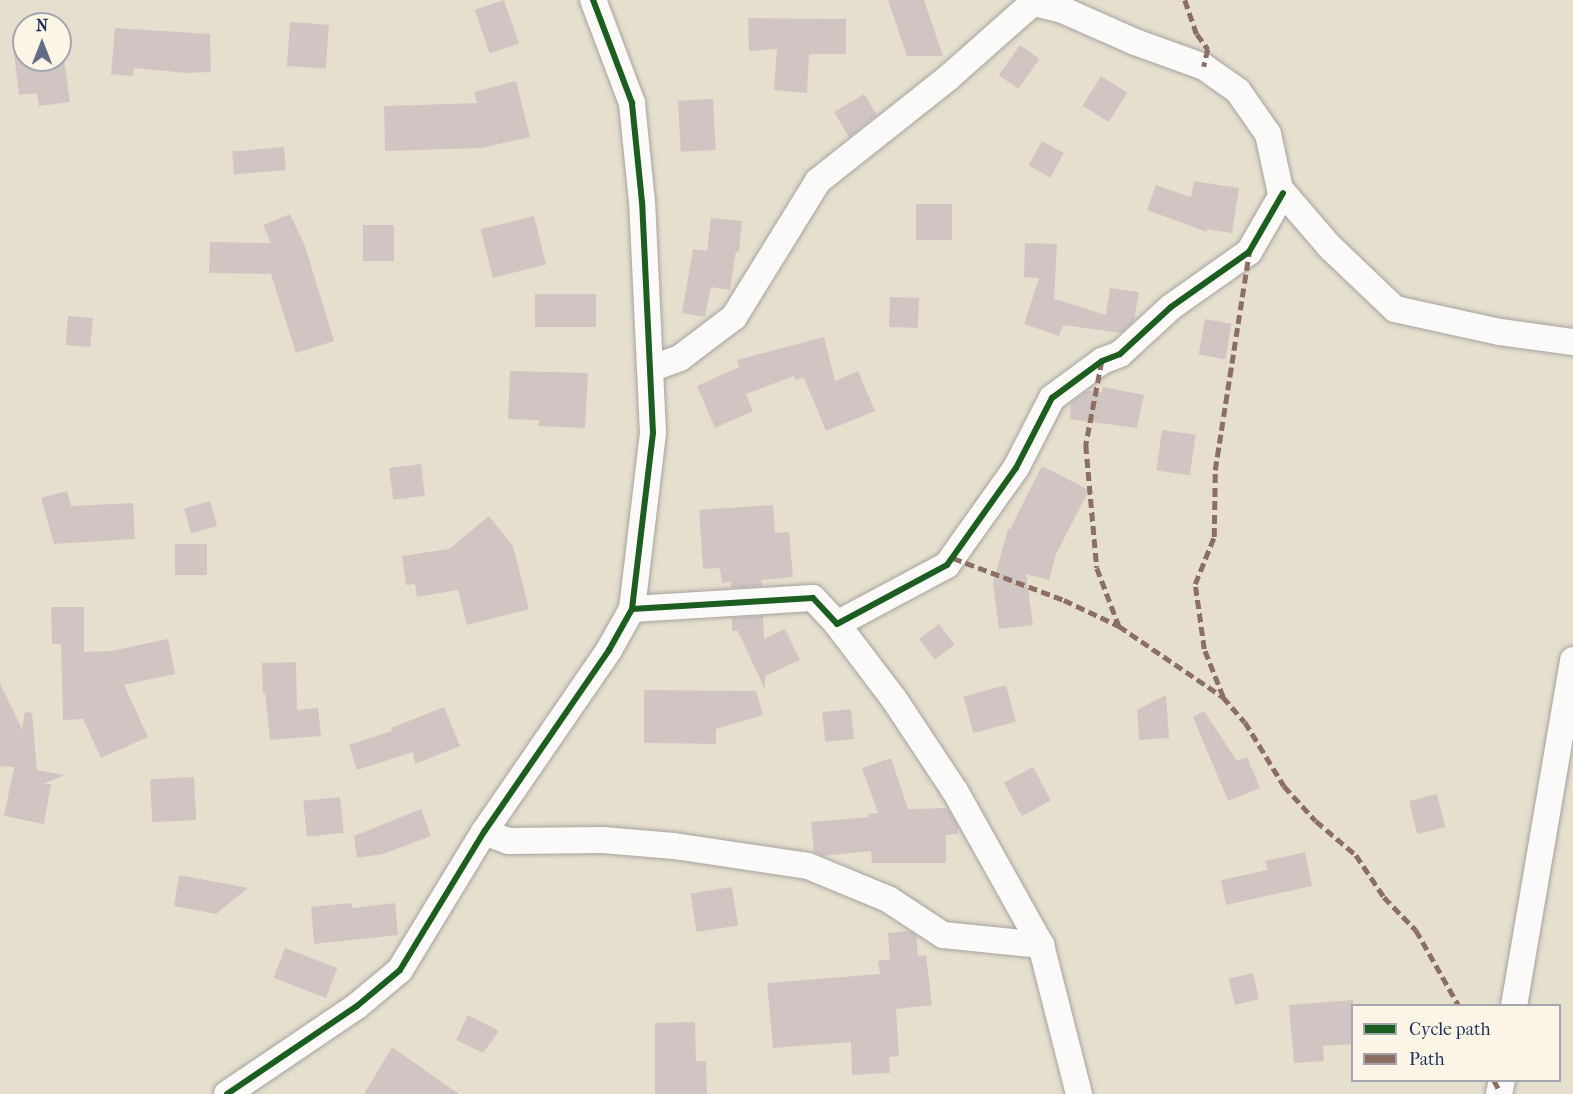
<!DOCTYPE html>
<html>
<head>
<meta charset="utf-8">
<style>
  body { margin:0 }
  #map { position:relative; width:1573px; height:1094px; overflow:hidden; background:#e6dfce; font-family:"IM FELL French Canon",serif }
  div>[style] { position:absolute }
  .building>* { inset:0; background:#d1c5c4; transform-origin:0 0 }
  .roads { filter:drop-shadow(0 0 2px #a5a39f) drop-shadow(0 0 2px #a5a39f) }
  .minor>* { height:26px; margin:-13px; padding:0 13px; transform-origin:13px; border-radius:13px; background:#fbfaf8 }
  .quiet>* { height:4.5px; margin-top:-2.25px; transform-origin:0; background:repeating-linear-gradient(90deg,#8d6e63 0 9px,transparent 0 13.5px) }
  .cycleway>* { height:6px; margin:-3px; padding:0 3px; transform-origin:3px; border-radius:3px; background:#1b5e20 }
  span { translate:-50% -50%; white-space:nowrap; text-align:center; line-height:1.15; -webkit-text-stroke:6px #fcf5e5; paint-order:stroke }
  .legend { position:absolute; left:1351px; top:1004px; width:210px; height:78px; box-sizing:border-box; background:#fcf5e5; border:2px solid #a2a6af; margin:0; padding:8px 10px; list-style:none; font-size:18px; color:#1b2f5e }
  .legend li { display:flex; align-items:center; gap:12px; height:30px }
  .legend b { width:30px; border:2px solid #a2a6af }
  .north { position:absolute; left:12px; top:12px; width:60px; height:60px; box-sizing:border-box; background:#fcf5e5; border:2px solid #a2a6af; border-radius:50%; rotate:0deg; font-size:16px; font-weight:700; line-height:24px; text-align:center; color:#1b2f5e }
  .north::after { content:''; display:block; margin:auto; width:21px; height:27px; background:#626d85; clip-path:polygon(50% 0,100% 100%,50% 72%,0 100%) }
</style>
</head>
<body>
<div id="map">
  <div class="building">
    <div style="left:504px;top:0;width:46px;height:31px;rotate:71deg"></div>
    <div style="clip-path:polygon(888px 0,924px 0,943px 56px,907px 56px)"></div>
    <div style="clip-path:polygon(748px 18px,846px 19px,846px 54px,809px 54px,807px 93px,774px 90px,777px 49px,749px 51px)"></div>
    <div style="left:290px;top:22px;width:39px;height:44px;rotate:4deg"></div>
    <div style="clip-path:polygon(115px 28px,210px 34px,211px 72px,186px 73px,134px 68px,133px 76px,111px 74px)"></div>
    <div style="clip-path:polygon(60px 30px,70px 102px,39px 106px,37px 93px,19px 95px,12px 36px,24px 35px,24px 60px,60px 60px)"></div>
    <div style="left:1020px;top:45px;width:24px;height:37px;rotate:35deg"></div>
    <div style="left:1101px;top:76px;width:31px;height:35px;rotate:32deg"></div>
    <div style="clip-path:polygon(516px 81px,530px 137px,482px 148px,385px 151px,384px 106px,477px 103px,474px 92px)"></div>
    <div style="clip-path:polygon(864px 94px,877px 115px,849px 137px,834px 112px)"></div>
    <div style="left:713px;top:99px;width:51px;height:35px;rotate:87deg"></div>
    <div style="left:1042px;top:141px;width:25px;height:28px;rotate:29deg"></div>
    <div style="left:284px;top:147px;width:23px;height:52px;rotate:85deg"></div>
    <div style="clip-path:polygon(1194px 181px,1239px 188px,1232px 233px,1207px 229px,1207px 232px,1147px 210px,1156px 185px,1191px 197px)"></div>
    <div style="left:916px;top:204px;width:36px;height:36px"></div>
    <div style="clip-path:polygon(290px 214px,305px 246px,334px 341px,296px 353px,271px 274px,209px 273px,210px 242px,271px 243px,263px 225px)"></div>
    <div style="left:534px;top:216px;width:50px;height:55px;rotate:76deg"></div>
    <div style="clip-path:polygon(711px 218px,742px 221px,739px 252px,736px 251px,730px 290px,711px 287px,705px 317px,682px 313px,693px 249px,707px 251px)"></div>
    <div style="left:363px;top:225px;width:31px;height:36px"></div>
    <div style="clip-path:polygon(1025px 243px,1057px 244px,1054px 299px,1106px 315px,1110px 288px,1139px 292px,1134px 321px,1121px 333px,1063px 325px,1059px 336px,1024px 324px,1039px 278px,1024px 277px)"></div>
    <div style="left:535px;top:294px;width:61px;height:33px"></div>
    <div style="left:890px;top:297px;width:29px;height:30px;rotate:2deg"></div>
    <div style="left:68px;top:316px;width:25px;height:29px;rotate:5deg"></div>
    <div style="left:1205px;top:319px;width:27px;height:36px;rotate:10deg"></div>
    <div style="clip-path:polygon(824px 337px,835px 381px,858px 371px,875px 411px,826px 431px,804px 378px,795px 380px,794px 376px,746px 394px,753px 411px,715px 428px,697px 386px,739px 367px,737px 360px)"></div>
    <div style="clip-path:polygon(510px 371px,588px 373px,585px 428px,538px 426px,539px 420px,508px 419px)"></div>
    <div style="clip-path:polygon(1103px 387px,1144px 395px,1137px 428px,1070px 419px,1071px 403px,1087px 391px,1102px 392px)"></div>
    <div style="left:1162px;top:430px;width:34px;height:41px;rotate:8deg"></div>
    <div style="left:421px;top:464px;width:32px;height:32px;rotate:83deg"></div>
    <div style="clip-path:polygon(1042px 466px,1089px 490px,1056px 554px,1049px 580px,1026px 574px,1033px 625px,999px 629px,993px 583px,1008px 529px,1010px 529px)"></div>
    <div style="clip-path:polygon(67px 491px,71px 506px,133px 503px,135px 539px,54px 544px,41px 498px)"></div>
    <div style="left:210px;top:501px;width:26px;height:27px;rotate:74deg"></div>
    <div style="clip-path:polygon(773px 505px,775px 533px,789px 532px,793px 577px,762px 580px,762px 586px,731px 588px,731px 582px,722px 583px,720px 568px,703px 569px,699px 510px)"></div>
    <div style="clip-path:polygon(489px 516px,513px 546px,529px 609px,467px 625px,458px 590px,417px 597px,415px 584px,406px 585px,402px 556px,449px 549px)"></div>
    <div style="left:175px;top:544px;width:32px;height:31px"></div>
    <div style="clip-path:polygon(51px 607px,84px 607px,84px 652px,111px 651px,168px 639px,175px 674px,124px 685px,148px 737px,101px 758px,83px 719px,63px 720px,61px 644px,52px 644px)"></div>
    <div style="clip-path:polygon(763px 616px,764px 639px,785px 629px,800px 660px,765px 676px,765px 690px,738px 631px,732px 631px,732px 618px)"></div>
    <div style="left:939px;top:624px;width:26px;height:25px;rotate:53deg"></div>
    <div style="clip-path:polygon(296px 662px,297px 710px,318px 708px,321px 736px,270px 740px,265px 693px,263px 693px,262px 663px)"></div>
    <div style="clip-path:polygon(0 683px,22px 729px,25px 712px,32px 713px,37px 770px,64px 775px,44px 784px,51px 784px,44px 824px,4px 816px,14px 767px,0 766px)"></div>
    <div style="left:1006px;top:685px;width:38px;height:44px;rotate:75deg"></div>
    <div style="clip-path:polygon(644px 690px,756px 691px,763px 715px,716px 729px,716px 744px,644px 743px)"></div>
    <div style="clip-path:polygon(1166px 695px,1169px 738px,1139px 740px,1137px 710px)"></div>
    <div style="clip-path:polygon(444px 707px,460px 746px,415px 764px,413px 752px,357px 770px,349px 745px,392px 731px,391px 728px)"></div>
    <div style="left:851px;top:709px;width:30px;height:29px;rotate:84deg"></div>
    <div style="clip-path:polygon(1204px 711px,1237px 761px,1247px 757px,1260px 788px,1228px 801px,1193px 717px)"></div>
    <div style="clip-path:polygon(891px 758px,908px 809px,947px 808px,958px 827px,958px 834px,946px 835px,946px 863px,872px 863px,871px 851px,822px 856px,814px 852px,811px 822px,869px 817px,868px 814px,878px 813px,862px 768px)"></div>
    <div style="left:1033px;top:767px;width:38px;height:33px;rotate:62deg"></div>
    <div style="left:194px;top:777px;width:43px;height:44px;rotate:87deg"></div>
    <div style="left:1437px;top:794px;width:34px;height:29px;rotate:76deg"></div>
    <div style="left:340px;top:797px;width:36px;height:37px;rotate:84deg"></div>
    <div style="clip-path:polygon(421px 809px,431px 836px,383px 854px,357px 858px,354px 836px)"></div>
    <div style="clip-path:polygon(1305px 852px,1312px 886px,1226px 905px,1221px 880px,1268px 870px,1265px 861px)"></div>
    <div style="clip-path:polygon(179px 875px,248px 888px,216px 914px,174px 906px)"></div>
    <div style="left:732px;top:887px;width:39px;height:42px;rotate:81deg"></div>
    <div style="clip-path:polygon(352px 903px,352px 908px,395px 903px,398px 935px,314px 944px,311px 907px)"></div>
    <div style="clip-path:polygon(909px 931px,916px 935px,918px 956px,926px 955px,932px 1005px,896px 1009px,899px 1056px,889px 1057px,890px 1073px,852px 1075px,851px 1042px,773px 1048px,767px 983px,880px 974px,878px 961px,890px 959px,888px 933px)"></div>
    <div style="left:285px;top:948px;width:56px;height:32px;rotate:21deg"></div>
    <div style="left:1253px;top:973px;width:27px;height:25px;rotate:77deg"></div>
    <div style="clip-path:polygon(1353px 1000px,1353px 1044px,1323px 1046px,1324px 1061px,1294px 1063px,1289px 1005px)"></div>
    <div style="clip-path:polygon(468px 1015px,499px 1031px,483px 1053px,456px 1040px)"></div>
    <div style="clip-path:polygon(695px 1022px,696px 1061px,706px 1061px,707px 1094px,655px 1094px,655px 1023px)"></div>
    <div style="clip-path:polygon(392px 1047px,459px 1094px,364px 1094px)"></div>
  </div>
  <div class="roads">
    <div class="minor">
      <div style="left:1034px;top:3px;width:32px;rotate:14deg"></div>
      <div style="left:1065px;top:11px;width:77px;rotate:23.9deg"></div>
      <div style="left:1135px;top:42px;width:73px;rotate:19.9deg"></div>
      <div style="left:1204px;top:67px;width:42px;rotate:35.2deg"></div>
      <div style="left:1238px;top:91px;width:52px;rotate:55.1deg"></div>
      <div style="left:1268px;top:134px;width:56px;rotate:77.7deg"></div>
      <div style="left:1280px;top:189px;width:75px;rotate:49.3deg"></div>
      <div style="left:1329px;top:246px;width:91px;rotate:43.7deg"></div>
      <div style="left:1395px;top:309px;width:107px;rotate:12.4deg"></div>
      <div style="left:1500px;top:332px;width:74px;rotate:7.8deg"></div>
      <div style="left:650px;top:369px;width:32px;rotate:-20deg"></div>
      <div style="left:680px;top:358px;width:68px;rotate:-37.2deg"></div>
      <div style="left:734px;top:317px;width:160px;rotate:-58.3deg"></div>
      <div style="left:818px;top:181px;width:167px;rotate:-38.4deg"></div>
      <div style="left:949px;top:77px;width:116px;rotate:-41.5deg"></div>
      <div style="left:632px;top:609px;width:181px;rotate:-3.5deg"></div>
      <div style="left:813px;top:598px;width:35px;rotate:47deg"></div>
      <div style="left:837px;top:624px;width:125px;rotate:-28.2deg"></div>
      <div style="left:947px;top:565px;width:119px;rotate:-54.6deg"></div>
      <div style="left:1016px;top:468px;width:79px;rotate:-62.8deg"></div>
      <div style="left:1052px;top:398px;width:62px;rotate:-36.5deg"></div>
      <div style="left:1102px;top:361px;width:19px;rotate:-21deg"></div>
      <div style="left:1120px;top:354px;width:69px;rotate:-42.7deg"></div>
      <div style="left:1171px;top:307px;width:95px;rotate:-35.2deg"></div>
      <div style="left:1249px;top:252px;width:68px;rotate:-60deg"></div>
      <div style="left:837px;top:624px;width:94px;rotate:52.8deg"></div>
      <div style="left:894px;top:699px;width:110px;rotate:56.5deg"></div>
      <div style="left:955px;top:791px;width:176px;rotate:60.8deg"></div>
      <div style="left:1041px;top:945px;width:154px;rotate:75.7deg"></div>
      <div style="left:484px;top:832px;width:27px;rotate:20deg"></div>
      <div style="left:509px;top:841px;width:94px;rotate:-0.6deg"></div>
      <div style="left:603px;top:840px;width:71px;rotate:4.8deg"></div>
      <div style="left:674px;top:846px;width:135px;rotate:8.5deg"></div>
      <div style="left:808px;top:866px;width:87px;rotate:22.4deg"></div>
      <div style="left:888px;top:899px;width:66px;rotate:33.2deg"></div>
      <div style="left:943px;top:935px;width:99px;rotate:5.8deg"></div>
      <div style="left:1514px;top:1006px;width:351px;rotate:-80.3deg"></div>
      <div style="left:227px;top:1094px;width:157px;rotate:-34.1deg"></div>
      <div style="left:357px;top:1006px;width:56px;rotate:-39.9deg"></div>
      <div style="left:400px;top:970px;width:162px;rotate:-58.7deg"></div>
      <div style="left:484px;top:832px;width:221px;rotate:-55.5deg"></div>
      <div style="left:609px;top:650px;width:47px;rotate:-60.7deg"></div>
      <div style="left:632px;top:609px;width:177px;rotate:-83.2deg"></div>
      <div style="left:653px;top:433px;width:231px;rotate:-92.7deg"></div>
      <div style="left:642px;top:202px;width:100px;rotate:-95.8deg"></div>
      <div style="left:632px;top:103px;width:110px;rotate:-110.7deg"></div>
      <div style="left:1499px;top:1094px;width:14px;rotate:-78deg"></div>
    </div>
  </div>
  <div class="quiet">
    <div style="left:1185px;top:0;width:36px;rotate:71deg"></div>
    <div style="left:1197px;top:34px;width:19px;rotate:54deg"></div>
    <div style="left:1208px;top:49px;width:18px;rotate:103deg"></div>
    <div style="left:1102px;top:361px;width:86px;rotate:100.8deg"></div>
    <div style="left:1086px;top:445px;width:123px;rotate:84.9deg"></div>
    <div style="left:1097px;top:568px;width:62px;rotate:69.2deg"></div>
    <div style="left:953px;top:558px;width:119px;rotate:20.7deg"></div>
    <div style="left:1064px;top:600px;width:61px;rotate:25.3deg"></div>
    <div style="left:1119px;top:626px;width:126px;rotate:34.3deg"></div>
    <div style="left:1223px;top:697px;width:33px;rotate:49deg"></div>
    <div style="left:1245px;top:722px;width:75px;rotate:58.6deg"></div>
    <div style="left:1284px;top:786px;width:47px;rotate:47.6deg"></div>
    <div style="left:1316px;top:821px;width:52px;rotate:40.4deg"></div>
    <div style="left:1356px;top:855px;width:50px;rotate:56.3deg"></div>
    <div style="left:1384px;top:897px;width:46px;rotate:45.9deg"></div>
    <div style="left:1416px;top:930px;width:87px;rotate:60.5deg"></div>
    <div style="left:1223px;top:697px;width:52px;rotate:-111.6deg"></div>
    <div style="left:1204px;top:649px;width:66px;rotate:-97.9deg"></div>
    <div style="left:1195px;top:584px;width:51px;rotate:-68deg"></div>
    <div style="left:1214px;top:537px;width:67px;rotate:-89.1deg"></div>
    <div style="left:1215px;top:470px;width:221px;rotate:-81.1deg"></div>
    <div style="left:1494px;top:1080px;width:13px;rotate:63deg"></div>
  </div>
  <div class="cycleway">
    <div style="left:632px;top:609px;width:181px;rotate:-3.5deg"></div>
    <div style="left:813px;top:598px;width:35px;rotate:47deg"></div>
    <div style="left:837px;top:624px;width:125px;rotate:-28.2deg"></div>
    <div style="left:947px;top:565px;width:119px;rotate:-54.6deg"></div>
    <div style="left:1016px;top:468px;width:79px;rotate:-62.8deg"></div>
    <div style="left:1052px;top:398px;width:62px;rotate:-36.5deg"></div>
    <div style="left:1102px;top:361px;width:19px;rotate:-21deg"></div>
    <div style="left:1120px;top:354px;width:69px;rotate:-42.7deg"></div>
    <div style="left:1171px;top:307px;width:95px;rotate:-35.2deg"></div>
    <div style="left:1249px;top:252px;width:68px;rotate:-60deg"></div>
    <div style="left:227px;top:1094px;width:157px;rotate:-34.1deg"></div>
    <div style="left:357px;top:1006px;width:56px;rotate:-39.9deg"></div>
    <div style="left:400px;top:970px;width:162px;rotate:-58.7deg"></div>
    <div style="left:484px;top:832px;width:221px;rotate:-55.5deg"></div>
    <div style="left:609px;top:650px;width:47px;rotate:-60.7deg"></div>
    <div style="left:632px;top:609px;width:177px;rotate:-83.2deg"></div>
    <div style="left:653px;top:433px;width:231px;rotate:-92.7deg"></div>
    <div style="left:642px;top:202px;width:100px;rotate:-95.8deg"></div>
    <div style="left:632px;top:103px;width:110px;rotate:-110.7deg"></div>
  </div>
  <ul class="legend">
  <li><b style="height:8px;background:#1b5e20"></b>Cycle path</li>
  <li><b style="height:8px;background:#8d6e63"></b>Path</li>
  </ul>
  <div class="north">N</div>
</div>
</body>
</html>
